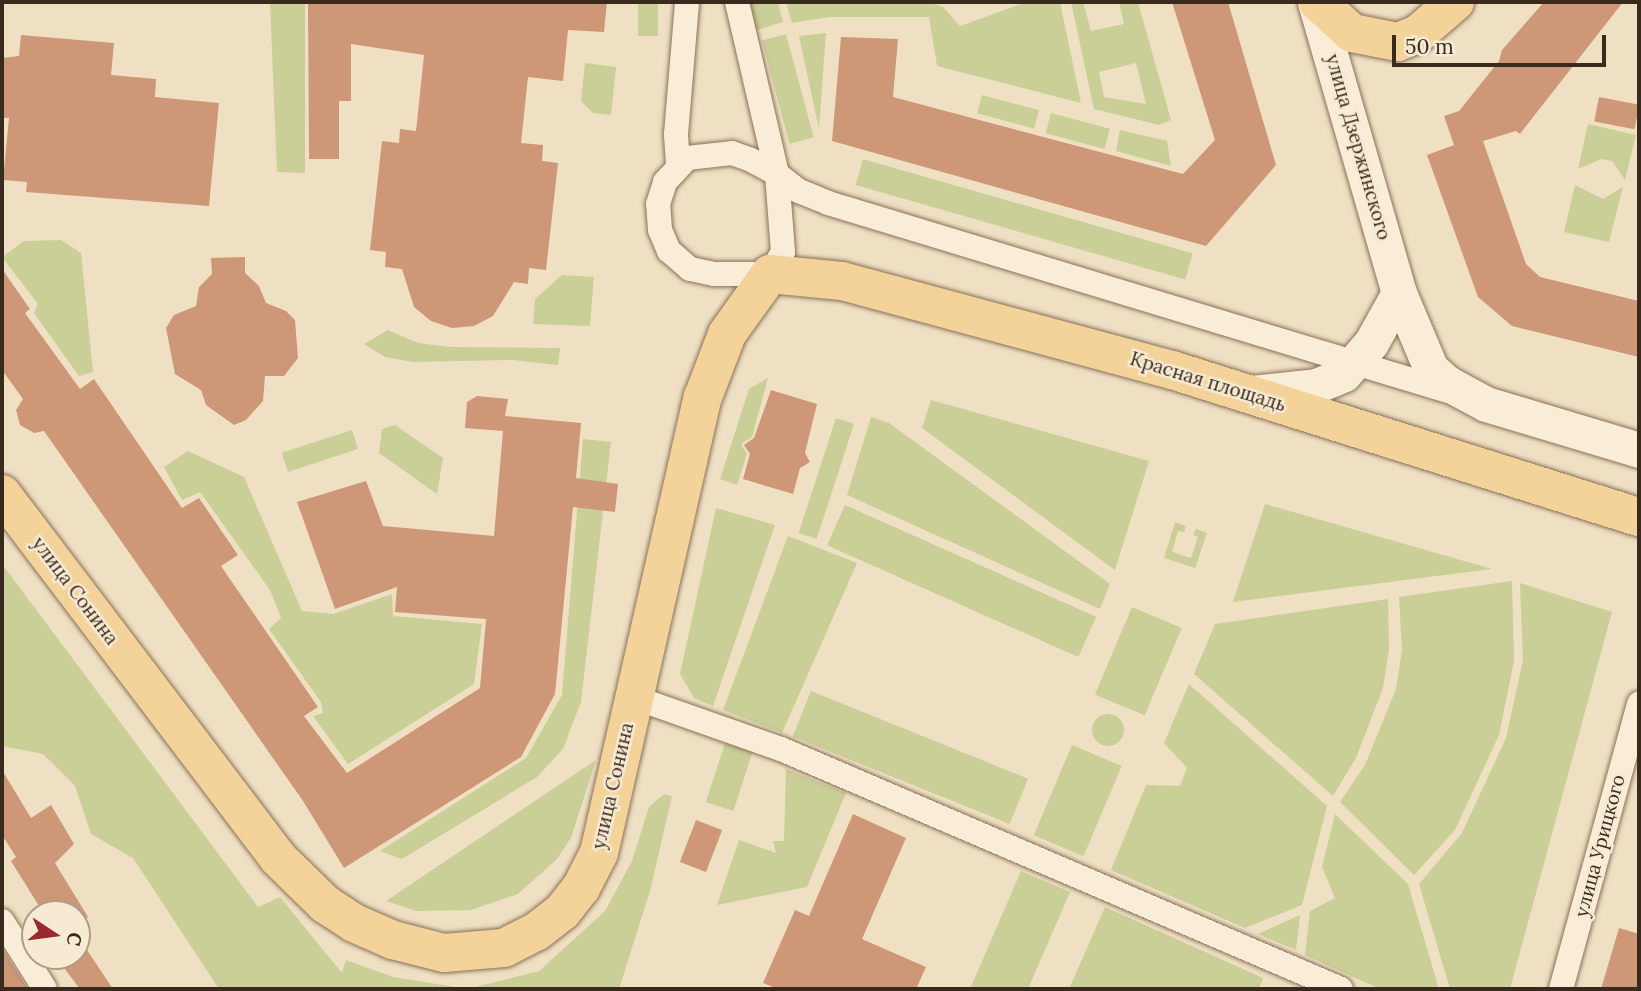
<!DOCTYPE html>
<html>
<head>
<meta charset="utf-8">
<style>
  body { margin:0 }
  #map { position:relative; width:1641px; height:991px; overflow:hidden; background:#efe0c3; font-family:Lora,serif }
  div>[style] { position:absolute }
  .green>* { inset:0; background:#cace97; transform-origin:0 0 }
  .round { border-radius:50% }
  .building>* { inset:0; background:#ce9778; transform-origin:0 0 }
  .roads { filter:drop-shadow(0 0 2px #8a7159) drop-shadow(0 0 2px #8a7159) }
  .street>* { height:24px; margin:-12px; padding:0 12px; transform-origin:12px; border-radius:12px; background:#faedd7 }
  .secondary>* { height:35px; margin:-17.5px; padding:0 17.5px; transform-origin:17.5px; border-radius:17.5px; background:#faedd7 }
  .primary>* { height:38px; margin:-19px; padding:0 19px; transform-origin:19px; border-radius:19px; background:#f3d39a }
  span { translate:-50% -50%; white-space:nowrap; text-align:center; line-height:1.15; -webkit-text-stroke:5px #f6ead3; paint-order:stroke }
  .street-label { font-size:19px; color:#392a1e }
  .frame { position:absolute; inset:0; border:4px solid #392a1e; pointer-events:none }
  .north { position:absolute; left:21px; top:900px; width:70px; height:70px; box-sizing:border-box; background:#f6ead3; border:2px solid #aa9d8b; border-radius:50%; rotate:103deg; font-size:19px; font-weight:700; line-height:28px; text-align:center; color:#392a1e }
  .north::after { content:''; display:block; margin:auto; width:24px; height:32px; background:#9b282f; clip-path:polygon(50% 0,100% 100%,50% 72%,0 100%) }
  .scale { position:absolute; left:1392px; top:35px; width:214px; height:32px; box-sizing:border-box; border:4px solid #392a1e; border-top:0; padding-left:9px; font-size:21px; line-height:24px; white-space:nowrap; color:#392a1e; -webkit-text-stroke:5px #f6ead3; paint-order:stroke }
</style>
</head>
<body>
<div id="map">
  <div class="green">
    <div style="clip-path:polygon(270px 2px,305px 2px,305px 173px,277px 172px)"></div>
    <div style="left:638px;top:2px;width:20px;height:34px"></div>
    <div style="clip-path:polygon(748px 2px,778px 2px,783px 22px,757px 30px)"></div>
    <div style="clip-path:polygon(786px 2px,930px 3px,943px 7px,960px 26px,1026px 2px,1060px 2px,1081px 103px,937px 66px,929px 17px,829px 17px,792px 23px)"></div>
    <div style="clip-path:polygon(evenodd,1071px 2px,1083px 2px,1091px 31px,1124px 24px,1119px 2px,1138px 2px,1171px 120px,1159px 125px,1094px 109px,1071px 2px,1136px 63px,1146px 104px,1104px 97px,1099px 72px,1136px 63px)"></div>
    <div style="clip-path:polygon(826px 33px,819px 129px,799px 36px)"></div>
    <div style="left:786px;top:34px;width:107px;height:25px;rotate:75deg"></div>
    <div style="clip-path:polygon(585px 63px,616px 67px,611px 115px,593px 113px,581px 101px)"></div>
    <div style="left:982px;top:95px;width:59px;height:19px;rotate:15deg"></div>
    <div style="left:1051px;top:113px;width:61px;height:21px;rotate:15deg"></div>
    <div style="clip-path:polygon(1588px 124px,1636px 135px,1625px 180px,1612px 161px,1602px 159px,1578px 169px)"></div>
    <div style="clip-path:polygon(1120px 130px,1167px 141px,1171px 166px,1116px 151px)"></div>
    <div style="left:863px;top:159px;width:343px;height:27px;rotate:16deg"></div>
    <div style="clip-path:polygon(1575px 185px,1603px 199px,1623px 187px,1609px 242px,1564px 232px)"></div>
    <div style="clip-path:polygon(61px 240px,81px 253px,93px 372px,79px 376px,34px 313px,38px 304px,2px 257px,24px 241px)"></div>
    <div style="clip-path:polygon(562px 275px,594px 277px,590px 326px,533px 324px,535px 299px)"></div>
    <div style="clip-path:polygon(388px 330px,418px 343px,450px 347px,560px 348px,558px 365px,513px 360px,413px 362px,385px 357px,364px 344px)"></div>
    <div style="clip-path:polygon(768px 378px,752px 437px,741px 444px,747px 454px,737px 485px,720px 479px,749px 389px)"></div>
    <div style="clip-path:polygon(931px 400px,1149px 461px,1115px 570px,922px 428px)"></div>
    <div style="clip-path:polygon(871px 417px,889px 423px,1110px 584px,1100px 609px,847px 495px)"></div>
    <div style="left:836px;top:418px;width:19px;height:121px;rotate:18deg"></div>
    <div style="clip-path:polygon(395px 425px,443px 458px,437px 494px,379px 453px,382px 429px)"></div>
    <div style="left:352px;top:430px;width:20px;height:74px;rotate:72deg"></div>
    <div style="clip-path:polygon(583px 439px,611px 442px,581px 702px,563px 749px,537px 777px,402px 859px,380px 851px,526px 758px,562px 695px)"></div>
    <div style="clip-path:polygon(188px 451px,244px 477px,302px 611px,333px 614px,392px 594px,393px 616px,482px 624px,474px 684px,348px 764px,313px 716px,323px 713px,321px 702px,269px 629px,281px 618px,270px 590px,200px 492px,182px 500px,164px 467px)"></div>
    <div style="clip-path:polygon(1265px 504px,1492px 569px,1233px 602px)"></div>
    <div style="left:845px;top:505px;width:275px;height:44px;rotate:24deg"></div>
    <div style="clip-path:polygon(716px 508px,775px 525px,713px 706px,694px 698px,680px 674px)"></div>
    <div style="clip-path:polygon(1175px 522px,1186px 526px,1184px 532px,1178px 531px,1172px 552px,1191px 558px,1198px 537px,1193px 535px,1196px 529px,1207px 533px,1195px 568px,1164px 558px)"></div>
    <div style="clip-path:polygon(788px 536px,857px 563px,782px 733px,723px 710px)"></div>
    <div style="clip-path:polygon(2px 564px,258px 907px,280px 897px,342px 973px,346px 960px,393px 977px,468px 989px,539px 971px,605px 911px,632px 861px,649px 807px,664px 794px,672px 796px,650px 891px,619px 989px,219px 989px,133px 858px,91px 834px,75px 786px,43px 754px,2px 746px)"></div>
    <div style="clip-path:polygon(1512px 581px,1514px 661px,1499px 735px,1455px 830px,1414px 875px,1340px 802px,1365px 765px,1396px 689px,1402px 650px,1399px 597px)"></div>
    <div style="clip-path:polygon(1520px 583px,1612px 612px,1510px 989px,1450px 989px,1419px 884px,1462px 833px,1506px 738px,1523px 660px)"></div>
    <div style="clip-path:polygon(1388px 599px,1389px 649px,1383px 688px,1356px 758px,1333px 796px,1194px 674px,1215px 624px)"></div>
    <div style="left:1132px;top:607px;width:54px;height:95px;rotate:23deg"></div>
    <div style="clip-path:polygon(1189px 684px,1327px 806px,1302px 905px,1245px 928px,1111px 870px,1146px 785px,1180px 786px,1187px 768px,1164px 743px)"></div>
    <div style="left:811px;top:691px;width:234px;height:49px;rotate:22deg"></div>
    <div class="round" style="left:1092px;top:714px;width:32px;height:32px"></div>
    <div style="left:725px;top:743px;width:29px;height:62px;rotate:18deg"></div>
    <div style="left:1072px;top:745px;width:54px;height:98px;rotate:23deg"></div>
    <div style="clip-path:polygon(596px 760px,571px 838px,556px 860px,518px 894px,471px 910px,416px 911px,386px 901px)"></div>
    <div style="clip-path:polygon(786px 769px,846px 793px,807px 887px,717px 905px,739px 840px,776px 853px,773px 841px,784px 841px)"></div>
    <div style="clip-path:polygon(1335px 814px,1408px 884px,1439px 989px,1380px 989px,1305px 955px,1310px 911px,1335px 898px,1322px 867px)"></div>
    <div style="clip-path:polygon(1021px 871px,1070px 892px,1028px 989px,970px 989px)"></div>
    <div style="clip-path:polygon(1105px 907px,1263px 978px,1259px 989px,1069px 989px)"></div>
    <div style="clip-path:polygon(1300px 915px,1296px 950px,1258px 934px)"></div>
  </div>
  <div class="building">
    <div style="clip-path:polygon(308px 2px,607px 2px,604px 32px,568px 30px,563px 81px,528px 77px,521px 143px,543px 145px,542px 161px,558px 163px,546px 270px,529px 268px,528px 284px,514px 282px,493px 316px,474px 326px,452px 328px,431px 321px,414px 307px,402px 269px,385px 267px,386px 252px,370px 250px,382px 141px,399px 143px,400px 129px,416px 131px,424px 55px,351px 44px,351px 101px,339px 101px,339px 159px,309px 159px)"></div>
    <div style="clip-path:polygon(1172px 2px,1228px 2px,1276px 165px,1206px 246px,832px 141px,841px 37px,898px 39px,893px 97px,1183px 174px,1215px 140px)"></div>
    <div style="clip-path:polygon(1544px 2px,1623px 2px,1520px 134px,1516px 131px,1483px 141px,1526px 264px,1540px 277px,1639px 301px,1639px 357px,1512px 326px,1478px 297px,1427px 155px,1454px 145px,1444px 116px,1459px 111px,1499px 61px,1502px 50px)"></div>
    <div style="clip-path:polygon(21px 35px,114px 43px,111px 75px,156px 79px,155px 97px,219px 103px,209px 206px,26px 192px,27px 182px,3px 180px,9px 118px,2px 118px,2px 58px,19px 56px)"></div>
    <div style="left:1599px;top:97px;width:41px;height:25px;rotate:11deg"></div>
    <div style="clip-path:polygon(245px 257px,245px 273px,259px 286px,266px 303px,286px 311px,295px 320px,298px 358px,284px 376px,265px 376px,263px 401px,246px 420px,234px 425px,206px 405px,201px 390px,175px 374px,166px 328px,174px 315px,196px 306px,199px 287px,212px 274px,211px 258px)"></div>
    <div style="clip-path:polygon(2px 269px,30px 309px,25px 313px,80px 389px,94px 379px,182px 508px,199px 498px,238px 555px,221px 566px,318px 707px,304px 716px,347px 773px,480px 688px,486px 619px,395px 612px,397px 587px,335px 609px,297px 502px,366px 481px,383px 526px,494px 536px,503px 431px,465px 428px,467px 402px,477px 396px,508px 399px,505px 416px,581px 423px,576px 478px,618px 484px,615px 512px,573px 507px,555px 694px,521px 757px,344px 868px,303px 801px,44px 431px,34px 433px,20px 425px,16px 410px,23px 399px,2px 370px)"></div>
    <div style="clip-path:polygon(771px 390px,817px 404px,805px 453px,810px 462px,800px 468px,793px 494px,743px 479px,750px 454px,744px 445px,754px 438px)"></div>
    <div style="clip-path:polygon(2px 770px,31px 818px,51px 805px,74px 844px,55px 863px,88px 917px,77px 924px,77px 914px,44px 914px,11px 861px,16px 857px,2px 835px)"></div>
    <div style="clip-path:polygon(853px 814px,906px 838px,862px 939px,926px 967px,916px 989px,778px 989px,763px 983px,795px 910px,809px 916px)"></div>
    <div style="left:696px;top:820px;width:28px;height:45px;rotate:21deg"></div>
    <div style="clip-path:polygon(1619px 928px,1639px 934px,1639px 989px,1601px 989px)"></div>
    <div style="clip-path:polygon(77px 935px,113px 989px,80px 989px,55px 956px,77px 956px)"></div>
    <div style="clip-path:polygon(2px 948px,28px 989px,2px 989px)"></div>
  </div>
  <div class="roads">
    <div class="street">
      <div style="left:737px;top:2px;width:177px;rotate:76.9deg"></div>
      <div style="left:777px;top:174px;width:78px;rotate:85.6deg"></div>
      <div style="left:783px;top:252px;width:26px;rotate:121deg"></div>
      <div style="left:770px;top:274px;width:56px;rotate:180deg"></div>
      <div style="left:714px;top:274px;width:25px;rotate:-168deg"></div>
      <div style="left:690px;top:269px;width:28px;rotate:-139deg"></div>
      <div style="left:669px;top:251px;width:23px;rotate:-113deg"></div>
      <div style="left:660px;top:230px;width:26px;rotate:-94deg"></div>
      <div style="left:658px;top:204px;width:23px;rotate:-72deg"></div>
      <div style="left:665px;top:182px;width:33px;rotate:-47deg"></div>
      <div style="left:687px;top:158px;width:45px;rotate:-6.3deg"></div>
      <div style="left:732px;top:153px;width:20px;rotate:20deg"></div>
      <div style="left:751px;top:160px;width:30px;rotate:28deg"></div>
      <div style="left:777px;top:174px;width:28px;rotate:38deg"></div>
      <div style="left:799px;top:191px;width:31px;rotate:22deg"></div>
      <div style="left:828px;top:203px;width:648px;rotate:16.87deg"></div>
      <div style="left:678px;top:164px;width:30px;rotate:-94deg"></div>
      <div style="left:676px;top:134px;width:132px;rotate:-85.2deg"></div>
      <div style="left:633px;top:697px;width:157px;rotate:19.4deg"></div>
      <div style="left:781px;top:749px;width:609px;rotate:23.2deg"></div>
      <div style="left:2px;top:921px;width:80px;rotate:57.7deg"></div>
      <div style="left:1561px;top:989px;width:296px;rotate:-74.7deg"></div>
    </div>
    <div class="secondary">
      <div style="left:1315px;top:2px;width:303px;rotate:73.9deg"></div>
      <div style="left:1399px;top:293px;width:82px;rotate:67.2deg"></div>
      <div style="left:1431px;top:369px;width:21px;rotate:41deg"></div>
      <div style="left:1447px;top:383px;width:44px;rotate:28.3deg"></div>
      <div style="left:1486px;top:404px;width:160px;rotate:16.7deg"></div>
      <div style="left:1252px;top:393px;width:64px;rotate:-6.2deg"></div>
      <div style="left:1316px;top:386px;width:30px;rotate:-23deg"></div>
      <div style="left:1344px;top:374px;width:41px;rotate:-48.9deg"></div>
      <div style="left:1371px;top:343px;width:57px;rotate:-60.8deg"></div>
    </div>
    <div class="primary">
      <div style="left:1318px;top:2px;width:46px;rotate:42.4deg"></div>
      <div style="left:1352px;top:33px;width:47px;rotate:11.1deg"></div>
      <div style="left:1398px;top:42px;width:22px;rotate:-22deg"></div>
      <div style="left:1418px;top:34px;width:49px;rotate:-40.9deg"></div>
      <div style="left:2px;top:494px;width:457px;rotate:52.8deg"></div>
      <div style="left:278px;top:858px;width:66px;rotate:44.4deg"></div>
      <div style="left:325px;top:904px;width:35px;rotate:33deg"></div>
      <div style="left:354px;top:923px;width:43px;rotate:23.6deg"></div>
      <div style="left:393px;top:940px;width:53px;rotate:14.3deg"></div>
      <div style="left:444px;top:953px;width:60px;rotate:-4.8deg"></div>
      <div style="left:504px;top:948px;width:36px;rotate:-27deg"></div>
      <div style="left:536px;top:932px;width:33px;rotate:-38deg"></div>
      <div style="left:562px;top:912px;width:31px;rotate:-52deg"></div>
      <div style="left:581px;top:888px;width:39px;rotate:-63deg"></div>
      <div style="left:599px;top:853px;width:468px;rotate:-77.2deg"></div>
      <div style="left:703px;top:397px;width:67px;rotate:-69.1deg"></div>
      <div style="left:727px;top:334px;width:74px;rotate:-54.4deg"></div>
      <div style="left:770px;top:274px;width:72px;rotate:5.6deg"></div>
      <div style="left:842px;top:281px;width:342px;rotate:15.1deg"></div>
      <div style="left:1172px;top:370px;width:490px;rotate:17.5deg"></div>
    </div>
  </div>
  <div class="street-label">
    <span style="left:1358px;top:147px;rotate:74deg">улица Дзержинского</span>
    <span style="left:1208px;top:382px;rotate:17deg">Красная площадь</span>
    <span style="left:75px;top:591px;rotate:53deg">улица Сонина</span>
    <span style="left:613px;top:786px;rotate:-77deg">улица Сонина</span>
    <span style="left:1600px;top:846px;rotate:-75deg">улица Урицкого</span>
  </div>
  <div class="frame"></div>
  <div class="north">С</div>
  <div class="scale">50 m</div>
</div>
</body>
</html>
